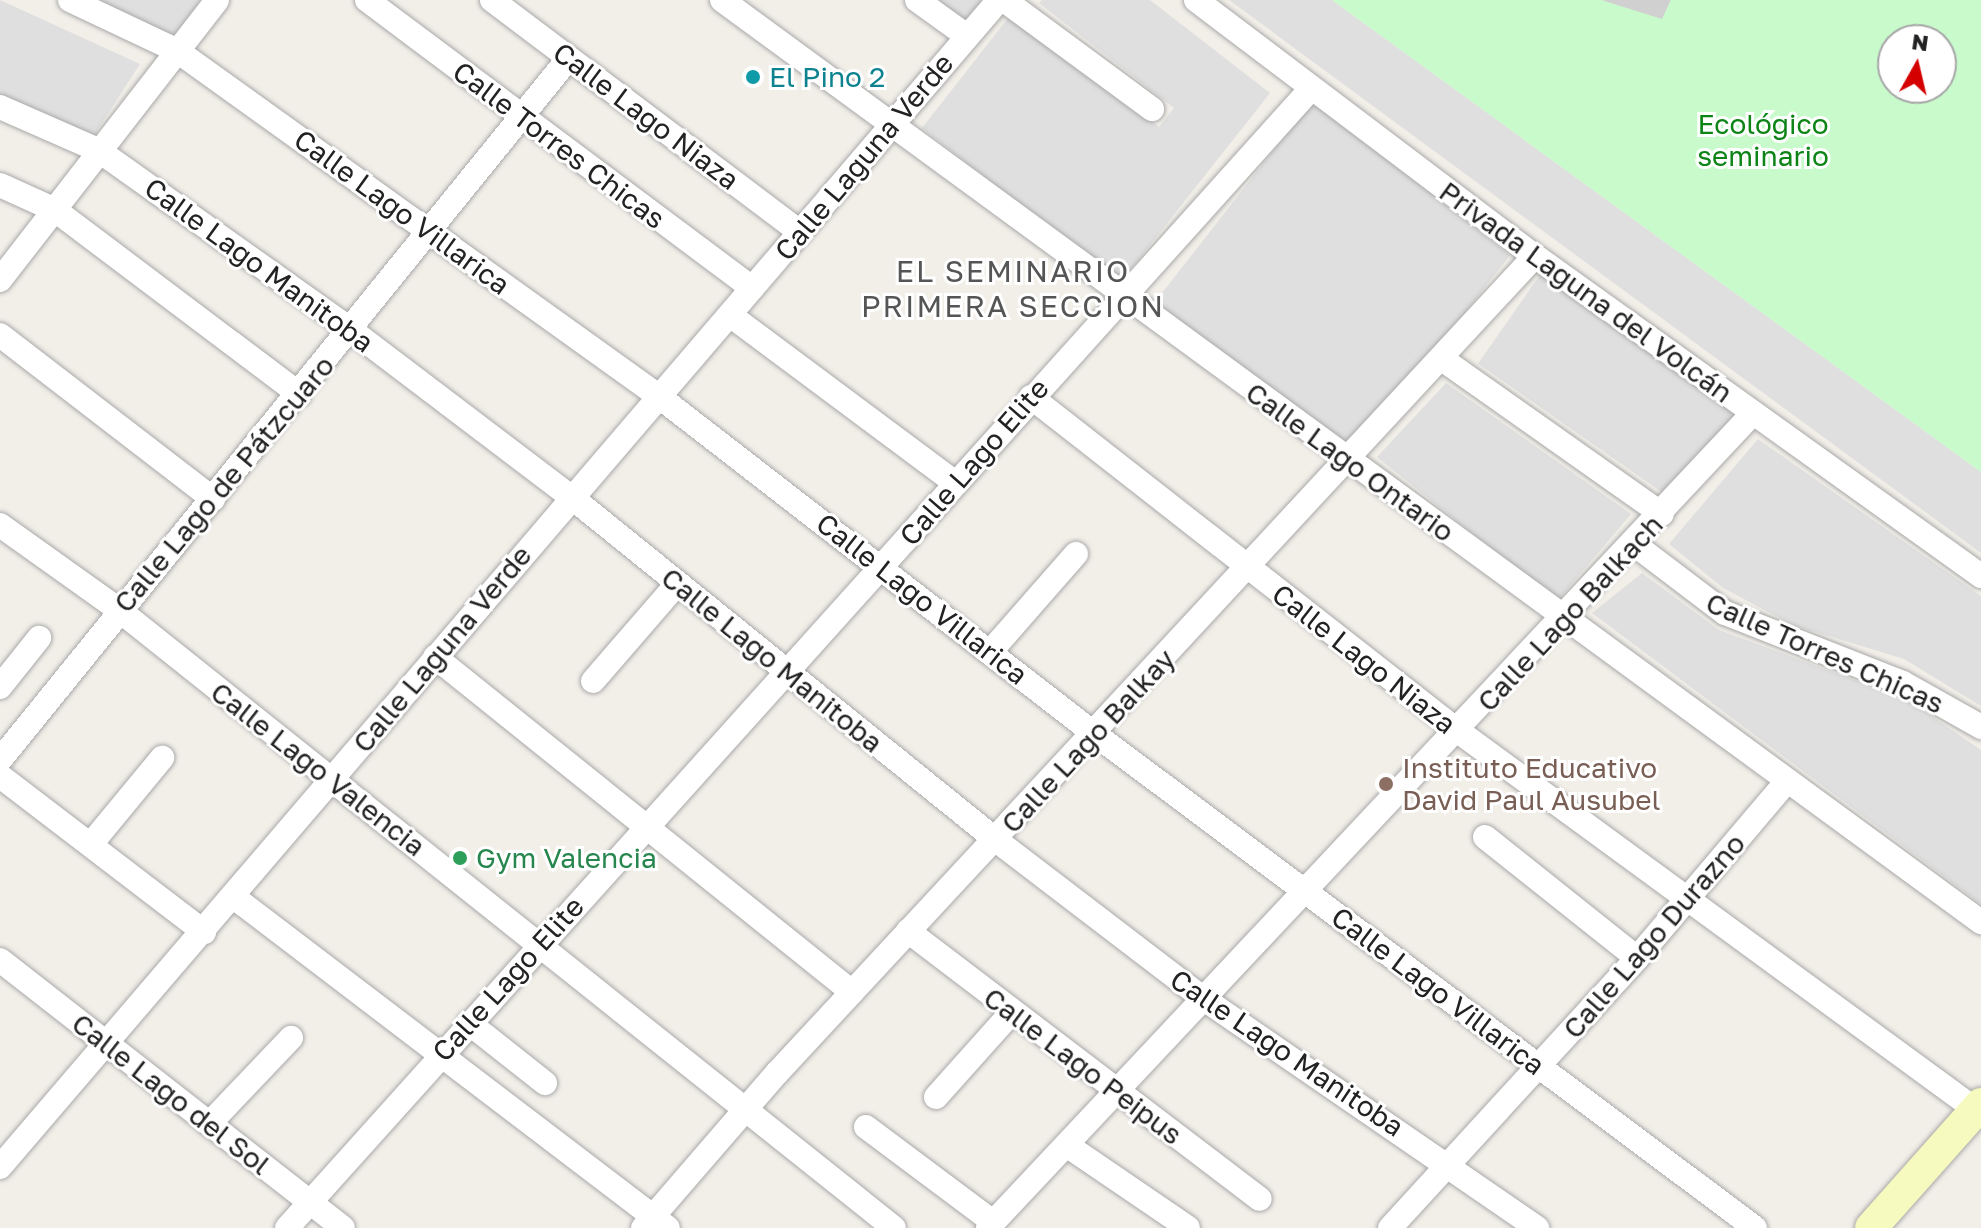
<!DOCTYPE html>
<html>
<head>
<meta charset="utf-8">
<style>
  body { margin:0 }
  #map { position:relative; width:1981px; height:1228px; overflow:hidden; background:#f2efe9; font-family:"Golos Text",sans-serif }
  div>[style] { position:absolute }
  .residential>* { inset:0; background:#e0dfdf; transform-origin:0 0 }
  .religious>* { inset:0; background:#d0d0d0 }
  .park>* { inset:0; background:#c8facc }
  .roads { filter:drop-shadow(0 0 2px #a9a9a9) drop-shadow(0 0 2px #a9a9a9) }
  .street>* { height:24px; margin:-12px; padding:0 12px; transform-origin:12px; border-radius:12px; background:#fff }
  .secondary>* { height:32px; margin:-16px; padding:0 16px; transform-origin:16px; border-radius:16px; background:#f7fabf }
  .dots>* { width:22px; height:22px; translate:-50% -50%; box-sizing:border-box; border:4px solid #fff; border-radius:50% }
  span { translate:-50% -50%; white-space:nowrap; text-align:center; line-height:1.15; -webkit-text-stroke:6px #fff; paint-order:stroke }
  .culture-label { font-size:28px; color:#0d838f }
  .left { translate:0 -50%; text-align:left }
  .street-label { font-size:28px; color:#222 }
  .park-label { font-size:28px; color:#0c8416 }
  .education-label { font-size:28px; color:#785e54 }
  .leisure-label { font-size:28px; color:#27864d }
  .neighbourhood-label { font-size:30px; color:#555; letter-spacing:2px }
  .north { position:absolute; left:1877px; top:24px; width:80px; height:80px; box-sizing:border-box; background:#fff; border:2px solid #a7a7a7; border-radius:50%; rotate:8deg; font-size:22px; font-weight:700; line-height:32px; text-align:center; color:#222 }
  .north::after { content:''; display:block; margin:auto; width:28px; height:36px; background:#d40000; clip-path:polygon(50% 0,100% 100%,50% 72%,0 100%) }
</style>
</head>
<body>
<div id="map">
  <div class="residential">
    <div style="clip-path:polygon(0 0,140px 64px,91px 140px,0 99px)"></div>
    <div style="clip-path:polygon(85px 0,201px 0,170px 42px)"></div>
    <div style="clip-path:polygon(936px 0,985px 0,966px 22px)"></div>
    <div style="clip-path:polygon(1042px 0,1150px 0,1270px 93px,1120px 283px,922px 128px,1012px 13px,1159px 127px,1174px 108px,1039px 3px)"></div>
    <div style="clip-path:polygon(1229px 0,1332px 0,1981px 472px,1981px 553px)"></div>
    <div style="left:1312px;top:101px;width:251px;height:256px;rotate:38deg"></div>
    <div style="left:1540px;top:275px;width:239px;height:108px;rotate:35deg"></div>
    <div style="clip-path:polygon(1446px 383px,1631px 514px,1557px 601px,1377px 457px)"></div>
    <div style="clip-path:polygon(1758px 439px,1981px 596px,1981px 706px,1904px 659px,1793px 625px,1723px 588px,1669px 544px)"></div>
    <div style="clip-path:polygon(1642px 573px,1719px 630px,1908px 700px,1981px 750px,1981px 904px,1592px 613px)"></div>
  </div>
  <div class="religious">
    <div style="clip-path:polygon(1601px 0,1671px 0,1662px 20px)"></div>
  </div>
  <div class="park">
    <div style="clip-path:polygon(evenodd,1332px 0,1601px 0,1662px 19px,1671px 0,1981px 0,1981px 472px,1332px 0,1893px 40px,1941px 40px,1941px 88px,1893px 88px,1893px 40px)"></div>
  </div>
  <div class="roads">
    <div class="street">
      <div style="left:70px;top:0;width:117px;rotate:25.3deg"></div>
      <div style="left:176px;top:50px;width:592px;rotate:35.65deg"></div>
      <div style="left:657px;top:395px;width:555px;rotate:37.76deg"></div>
      <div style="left:1096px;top:735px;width:823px;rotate:36.8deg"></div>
      <div style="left:367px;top:0;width:481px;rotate:36.8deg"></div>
      <div style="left:492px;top:0;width:386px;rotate:37deg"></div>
      <div style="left:722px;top:0;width:1561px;rotate:36.22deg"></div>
      <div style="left:917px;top:0;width:62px;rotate:35.8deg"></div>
      <div style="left:1004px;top:0;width:184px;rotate:36.4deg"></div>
      <div style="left:1196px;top:0;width:425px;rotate:37.1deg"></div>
      <div style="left:1535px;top:256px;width:549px;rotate:35.66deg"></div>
      <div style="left:0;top:107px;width:107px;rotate:23.7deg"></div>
      <div style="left:98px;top:150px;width:310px;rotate:35.4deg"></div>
      <div style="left:351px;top:330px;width:275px;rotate:37.2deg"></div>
      <div style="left:570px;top:496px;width:548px;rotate:38.92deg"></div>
      <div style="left:996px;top:840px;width:258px;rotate:37.4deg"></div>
      <div style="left:1201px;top:997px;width:408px;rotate:34.5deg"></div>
      <div style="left:0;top:185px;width:60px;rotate:24.4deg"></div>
      <div style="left:55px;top:210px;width:306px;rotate:37deg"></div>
      <div style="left:0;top:280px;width:354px;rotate:-52.2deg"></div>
      <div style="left:730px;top:315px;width:279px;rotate:36.7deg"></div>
      <div style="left:0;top:335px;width:269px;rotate:37.6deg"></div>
      <div style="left:1442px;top:359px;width:269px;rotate:35.2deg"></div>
      <div style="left:1031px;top:397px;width:542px;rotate:38.03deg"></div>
      <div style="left:1458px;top:731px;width:642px;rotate:36.19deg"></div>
      <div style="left:0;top:525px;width:146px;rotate:35.5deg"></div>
      <div style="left:119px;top:610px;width:991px;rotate:38.57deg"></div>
      <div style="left:1634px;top:544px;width:114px;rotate:37.2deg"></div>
      <div style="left:1725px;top:613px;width:191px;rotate:21.5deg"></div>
      <div style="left:1903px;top:683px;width:90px;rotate:29.4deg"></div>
      <div style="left:991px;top:651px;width:129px;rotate:-48.8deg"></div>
      <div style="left:435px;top:657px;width:535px;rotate:38.78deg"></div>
      <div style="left:593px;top:681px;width:128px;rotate:-49.1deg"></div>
      <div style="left:0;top:687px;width:63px;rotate:-51.5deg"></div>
      <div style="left:0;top:760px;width:902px;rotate:-50.98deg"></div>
      <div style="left:0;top:776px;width:257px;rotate:37.4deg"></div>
      <div style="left:1485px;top:837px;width:194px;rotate:38.5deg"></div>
      <div style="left:91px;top:844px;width:112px;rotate:-50.5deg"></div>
      <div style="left:235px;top:898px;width:544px;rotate:37.31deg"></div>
      <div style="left:908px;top:931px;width:442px;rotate:37.3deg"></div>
      <div style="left:0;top:960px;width:435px;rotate:38deg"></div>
      <div style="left:469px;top:1023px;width:97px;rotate:38.3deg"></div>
      <div style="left:936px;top:1097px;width:114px;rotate:-48.2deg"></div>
      <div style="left:209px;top:1124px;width:119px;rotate:-46.4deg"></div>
      <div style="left:866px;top:1127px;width:159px;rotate:36.8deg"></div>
      <div style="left:1068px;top:1146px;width:145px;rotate:34.3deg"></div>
      <div style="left:0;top:1167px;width:1536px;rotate:-49.44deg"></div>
      <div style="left:287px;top:1228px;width:1530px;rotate:-48.05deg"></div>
      <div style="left:643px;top:1228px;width:205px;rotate:-49.2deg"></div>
      <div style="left:777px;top:1073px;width:1114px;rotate:-47.15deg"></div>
      <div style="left:988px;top:1228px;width:1118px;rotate:-46.81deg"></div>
      <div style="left:1390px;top:1228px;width:366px;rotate:-47.5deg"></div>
      <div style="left:1637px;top:958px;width:231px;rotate:-49.7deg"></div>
    </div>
    <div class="secondary">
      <div style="left:1871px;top:1228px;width:166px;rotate:-48.4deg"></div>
    </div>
  </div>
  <div class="dots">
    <div style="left:753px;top:77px;background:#0f9aa8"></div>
    <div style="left:1386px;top:784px;background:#8d6e63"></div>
    <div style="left:460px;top:858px;background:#2e9e5b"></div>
  </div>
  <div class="culture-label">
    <span class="left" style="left:769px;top:77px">El Pino 2</span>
  </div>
  <div class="street-label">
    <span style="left:646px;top:116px;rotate:37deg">Calle Lago Niaza</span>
    <span style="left:559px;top:145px;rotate:37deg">Calle Torres Chicas</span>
    <span style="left:864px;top:157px;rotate:-50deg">Calle Laguna Verde</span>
    <span style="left:402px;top:212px;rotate:36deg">Calle Lago Villarica</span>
    <span style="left:259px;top:265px;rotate:36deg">Calle Lago Manitoba</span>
    <span style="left:1586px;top:292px;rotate:36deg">Privada Laguna del Volcán</span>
    <span style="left:974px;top:462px;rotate:-49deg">Calle Lago Elite</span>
    <span style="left:1350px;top:462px;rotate:36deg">Calle Lago Ontario</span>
    <span style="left:224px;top:484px;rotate:-50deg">Calle Lago de Pátzcuaro</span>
    <span style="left:922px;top:599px;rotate:38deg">Calle Lago Villarica</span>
    <span style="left:1570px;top:613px;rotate:-47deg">Calle Lago Balkach</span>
    <span style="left:442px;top:649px;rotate:-50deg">Calle Laguna Verde</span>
    <span style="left:1825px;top:653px;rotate:24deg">Calle Torres Chicas</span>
    <span style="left:1364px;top:659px;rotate:38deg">Calle Lago Niaza</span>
    <span style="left:772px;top:660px;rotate:39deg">Calle Lago Manitoba</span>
    <span style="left:1088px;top:741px;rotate:-47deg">Calle Lago Balkay</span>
    <span style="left:318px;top:769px;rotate:38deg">Calle Lago Valencia</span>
    <span style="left:1654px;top:936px;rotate:-49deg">Calle Lago Durazno</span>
    <span style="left:508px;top:979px;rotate:-48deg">Calle Lago Elite</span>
    <span style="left:1438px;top:991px;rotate:37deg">Calle Lago Villarica</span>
    <span style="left:1287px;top:1053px;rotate:34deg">Calle Lago Manitoba</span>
    <span style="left:1083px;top:1066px;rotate:37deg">Calle Lago Peipus</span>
    <span style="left:171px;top:1094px;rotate:38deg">Calle Lago del Sol</span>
  </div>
  <div class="park-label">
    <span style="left:1763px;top:140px">Ecológico<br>seminario</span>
  </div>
  <div class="education-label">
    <span class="left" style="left:1402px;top:784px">Instituto Educativo<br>David Paul Ausubel</span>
  </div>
  <div class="leisure-label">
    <span class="left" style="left:476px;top:858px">Gym Valencia</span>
  </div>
  <div class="neighbourhood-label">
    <span style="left:1013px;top:288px">EL SEMINARIO<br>PRIMERA SECCION</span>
  </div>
  <div class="north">N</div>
</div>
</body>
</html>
